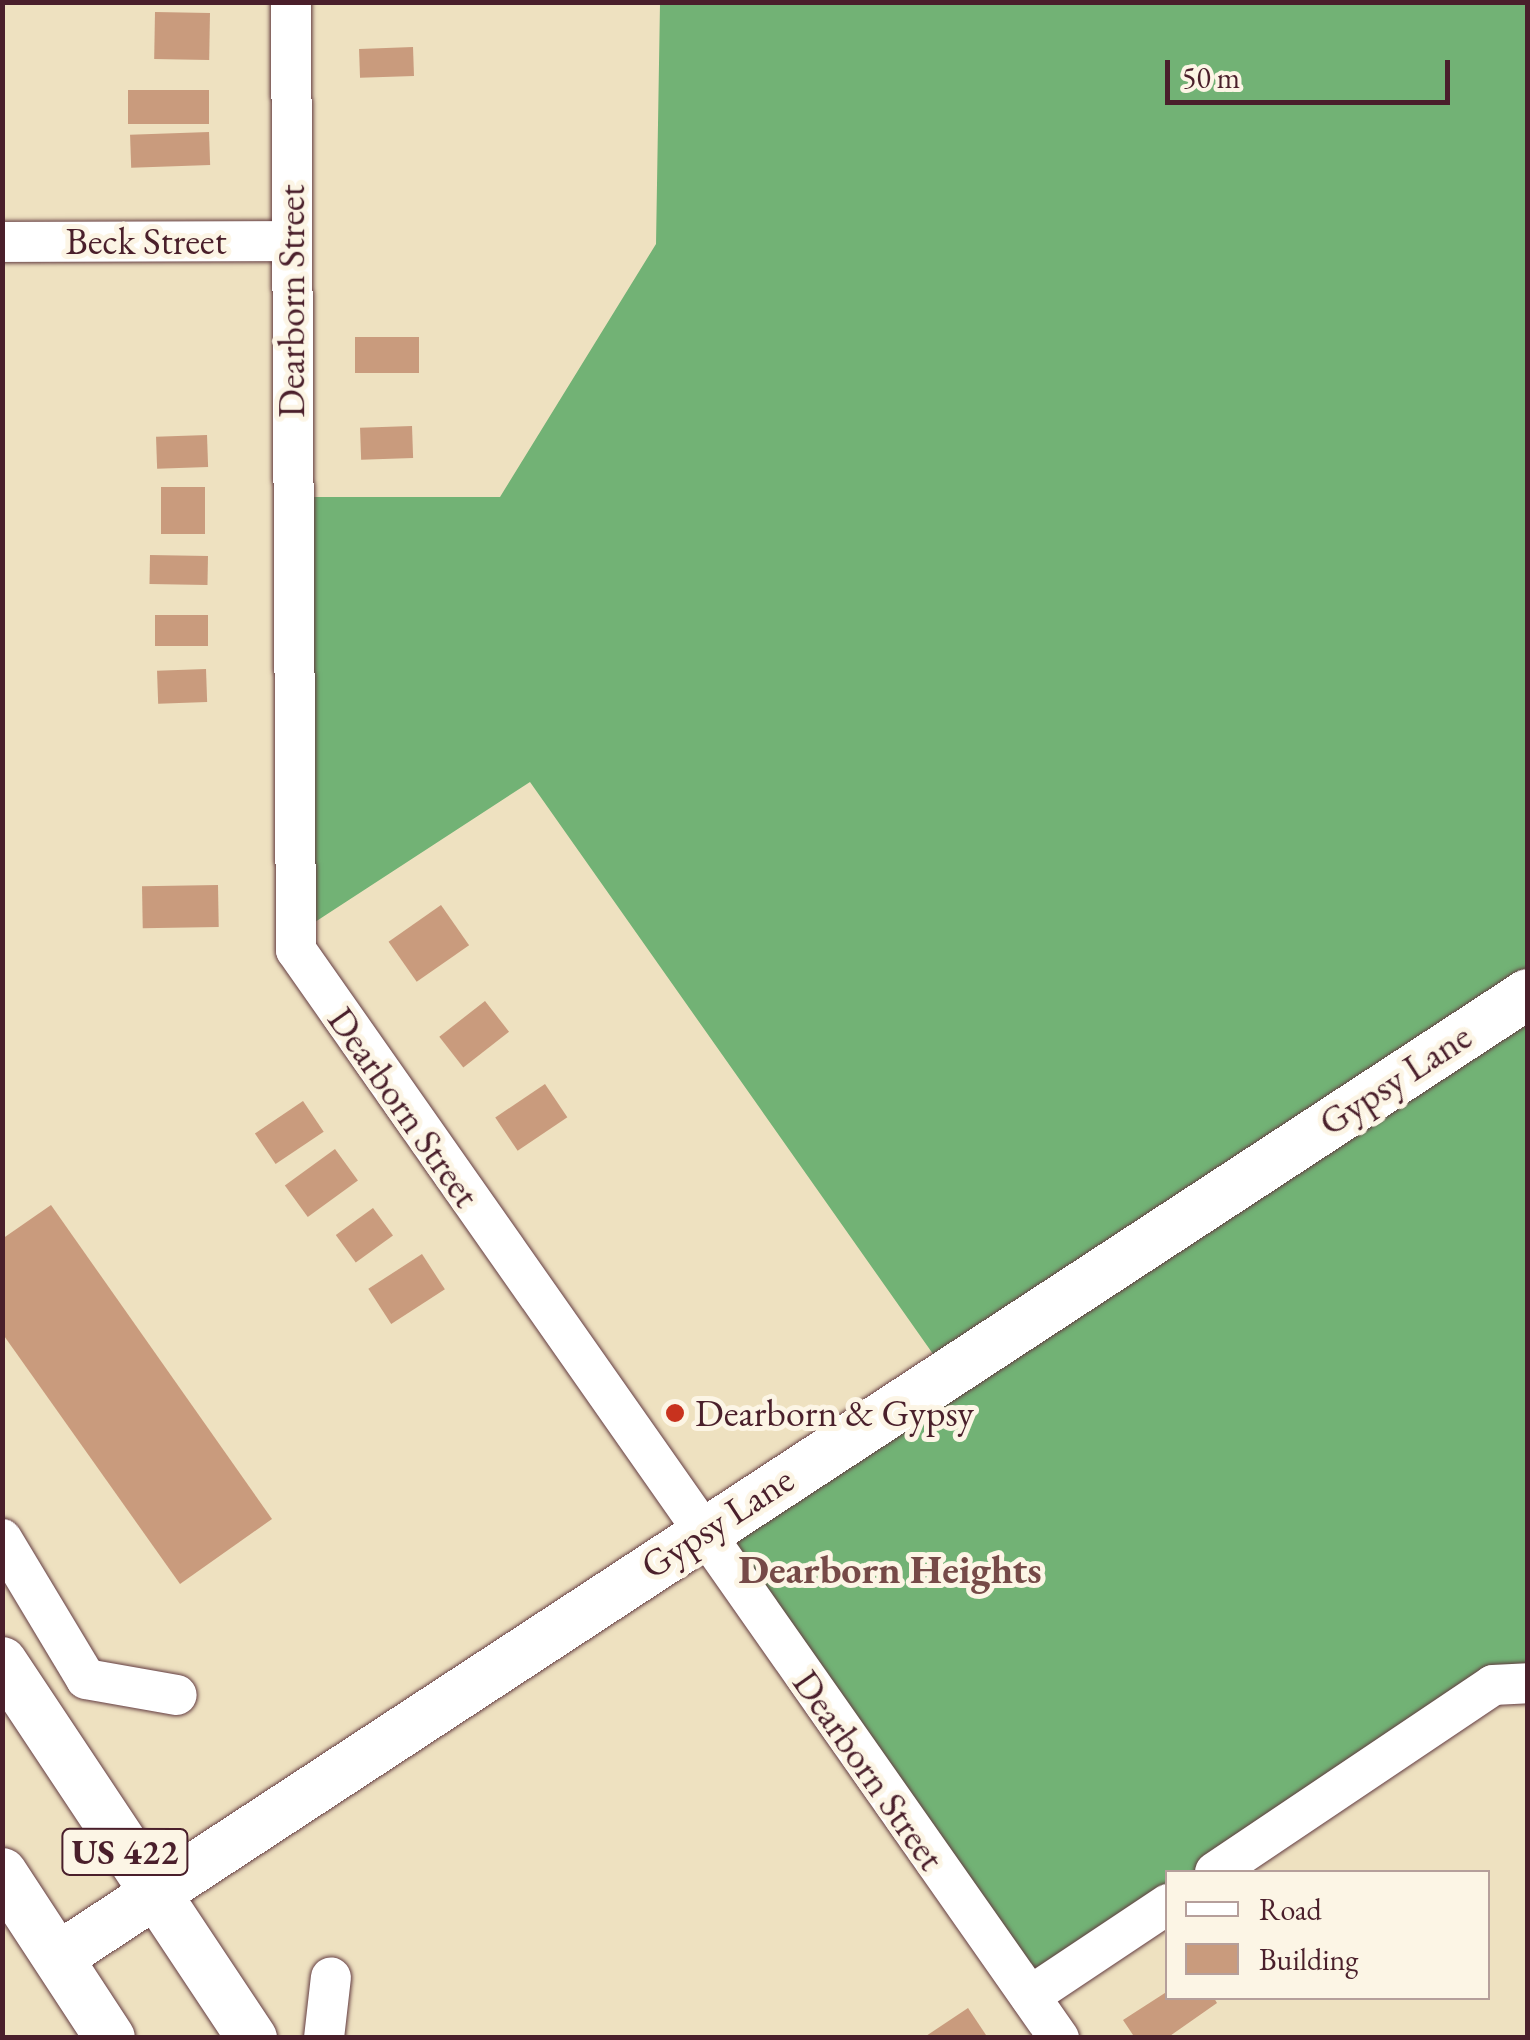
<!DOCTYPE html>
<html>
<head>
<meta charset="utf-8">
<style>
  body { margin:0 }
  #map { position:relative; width:1530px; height:2040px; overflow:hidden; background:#eee1c0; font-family:"EB Garamond",serif }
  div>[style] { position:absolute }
  .forest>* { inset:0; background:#72b275 }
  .building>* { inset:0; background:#c99b7d; transform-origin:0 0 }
  .roads { filter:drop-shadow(0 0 2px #633c41) drop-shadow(0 0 2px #633c41) }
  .minor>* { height:40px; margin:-20px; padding:0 20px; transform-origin:20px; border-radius:20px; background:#fff }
  .major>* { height:50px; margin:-25px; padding:0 25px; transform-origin:25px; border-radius:25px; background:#fff }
  .dots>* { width:28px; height:28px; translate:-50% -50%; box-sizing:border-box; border:5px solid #fcf5e5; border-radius:50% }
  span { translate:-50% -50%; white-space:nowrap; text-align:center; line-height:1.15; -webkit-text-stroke:10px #fcf5e5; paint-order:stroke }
  .shield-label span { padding:2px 8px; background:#fcf5e5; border:2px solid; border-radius:8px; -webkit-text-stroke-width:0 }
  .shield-label { font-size:35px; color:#4a1f2b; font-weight:700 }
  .street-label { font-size:38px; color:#4a1f2b }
  .poi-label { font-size:38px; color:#4a1f2b }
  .left { translate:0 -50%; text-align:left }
  .neighbourhood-label { font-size:40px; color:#764a48; font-weight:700 }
  .frame { position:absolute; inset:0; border:5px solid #4a1f2b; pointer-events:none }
  .legend { position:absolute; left:1165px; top:1870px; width:325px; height:130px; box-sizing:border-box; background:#fcf5e5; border:2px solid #b59f9b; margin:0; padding:12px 18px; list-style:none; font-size:30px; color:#4a1f2b }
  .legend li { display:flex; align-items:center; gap:20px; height:50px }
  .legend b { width:50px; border:2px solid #b59f9b }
  .scale { position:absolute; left:1165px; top:60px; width:285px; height:45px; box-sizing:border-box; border:5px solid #4a1f2b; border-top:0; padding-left:12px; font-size:30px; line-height:35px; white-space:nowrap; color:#4a1f2b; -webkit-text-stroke:8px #fcf5e5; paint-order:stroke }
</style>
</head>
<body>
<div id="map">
  <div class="forest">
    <div style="clip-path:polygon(660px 3px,1527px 3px,1527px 1664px,1215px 1872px,1168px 1872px,1167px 1904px,1030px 1996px,703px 1531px,945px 1371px,530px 782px,292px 937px,291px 497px,500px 497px,656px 244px)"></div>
  </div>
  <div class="building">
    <div style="left:155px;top:12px;width:55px;height:47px;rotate:1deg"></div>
    <div style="left:413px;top:47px;width:29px;height:54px;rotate:88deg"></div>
    <div style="left:128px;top:90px;width:81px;height:34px"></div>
    <div style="left:209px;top:132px;width:33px;height:79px;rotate:88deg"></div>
    <div style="left:355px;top:337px;width:64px;height:36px"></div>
    <div style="left:412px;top:426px;width:32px;height:52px;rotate:88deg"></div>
    <div style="left:207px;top:435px;width:32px;height:51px;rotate:88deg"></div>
    <div style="left:161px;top:487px;width:44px;height:47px"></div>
    <div style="left:150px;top:555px;width:58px;height:29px;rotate:1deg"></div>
    <div style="left:155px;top:615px;width:53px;height:31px"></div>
    <div style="left:206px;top:669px;width:33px;height:49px;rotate:88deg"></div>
    <div style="left:218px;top:885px;width:42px;height:76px;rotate:89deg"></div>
    <div style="left:441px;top:905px;width:49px;height:64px;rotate:55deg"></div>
    <div style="left:485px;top:1001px;width:39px;height:58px;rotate:52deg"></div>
    <div style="left:545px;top:1084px;width:40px;height:60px;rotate:56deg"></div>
    <div style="left:303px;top:1101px;width:37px;height:58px;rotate:56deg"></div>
    <div style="left:335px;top:1149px;width:39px;height:62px;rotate:54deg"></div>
    <div style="clip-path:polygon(51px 1205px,272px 1519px,180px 1584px,2px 1333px,2px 1239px)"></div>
    <div style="left:373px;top:1208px;width:34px;height:46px;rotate:54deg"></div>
    <div style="left:422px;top:1254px;width:42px;height:64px;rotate:57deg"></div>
    <div style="clip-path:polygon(1168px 1991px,1168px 1998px,1214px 1998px,1217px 2003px,1167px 2038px,1135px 2038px,1123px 2020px)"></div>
    <div style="clip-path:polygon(968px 2008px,988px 2038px,923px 2038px)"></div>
  </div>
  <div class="roads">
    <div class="minor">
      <div style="left:291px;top:2px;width:948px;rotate:89.7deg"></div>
      <div style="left:296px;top:950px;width:1329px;rotate:54.96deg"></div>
      <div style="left:2px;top:242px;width:288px;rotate:-0.2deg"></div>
      <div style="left:2px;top:1539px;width:163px;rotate:59deg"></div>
      <div style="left:86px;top:1679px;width:92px;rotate:10deg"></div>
      <div style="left:1215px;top:1872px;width:335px;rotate:-33.9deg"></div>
      <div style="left:1493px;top:1685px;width:35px;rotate:-3deg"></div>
      <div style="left:1030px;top:1996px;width:166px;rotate:-33.7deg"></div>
      <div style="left:324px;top:2038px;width:61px;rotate:-83.5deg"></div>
    </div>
    <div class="major">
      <div style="left:2px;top:1662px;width:452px;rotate:56.4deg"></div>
      <div style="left:2px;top:1873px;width:197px;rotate:56.8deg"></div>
      <div style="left:60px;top:1956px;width:1755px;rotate:-33.24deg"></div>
    </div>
  </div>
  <div class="dots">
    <div style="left:675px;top:1413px;background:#c8321e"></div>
  </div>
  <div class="shield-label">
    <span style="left:125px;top:1852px">US 422</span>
  </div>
  <div class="street-label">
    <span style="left:146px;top:241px">Beck Street</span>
    <span style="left:291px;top:301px;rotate:-90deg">Dearborn Street</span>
    <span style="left:1395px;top:1079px;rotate:-33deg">Gypsy Lane</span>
    <span style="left:404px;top:1107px;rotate:55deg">Dearborn Street</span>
    <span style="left:717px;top:1522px;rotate:-33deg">Gypsy Lane</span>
    <span style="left:869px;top:1770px;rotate:55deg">Dearborn Street</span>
  </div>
  <div class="poi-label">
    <span class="left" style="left:695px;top:1413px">Dearborn &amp; Gypsy</span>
  </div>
  <div class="neighbourhood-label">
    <span style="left:890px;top:1569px">Dearborn Heights</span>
  </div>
  <div class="frame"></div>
  <ul class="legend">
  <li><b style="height:12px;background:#fff"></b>Road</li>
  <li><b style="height:28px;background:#c99b7d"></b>Building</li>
  </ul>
  <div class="scale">50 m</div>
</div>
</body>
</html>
